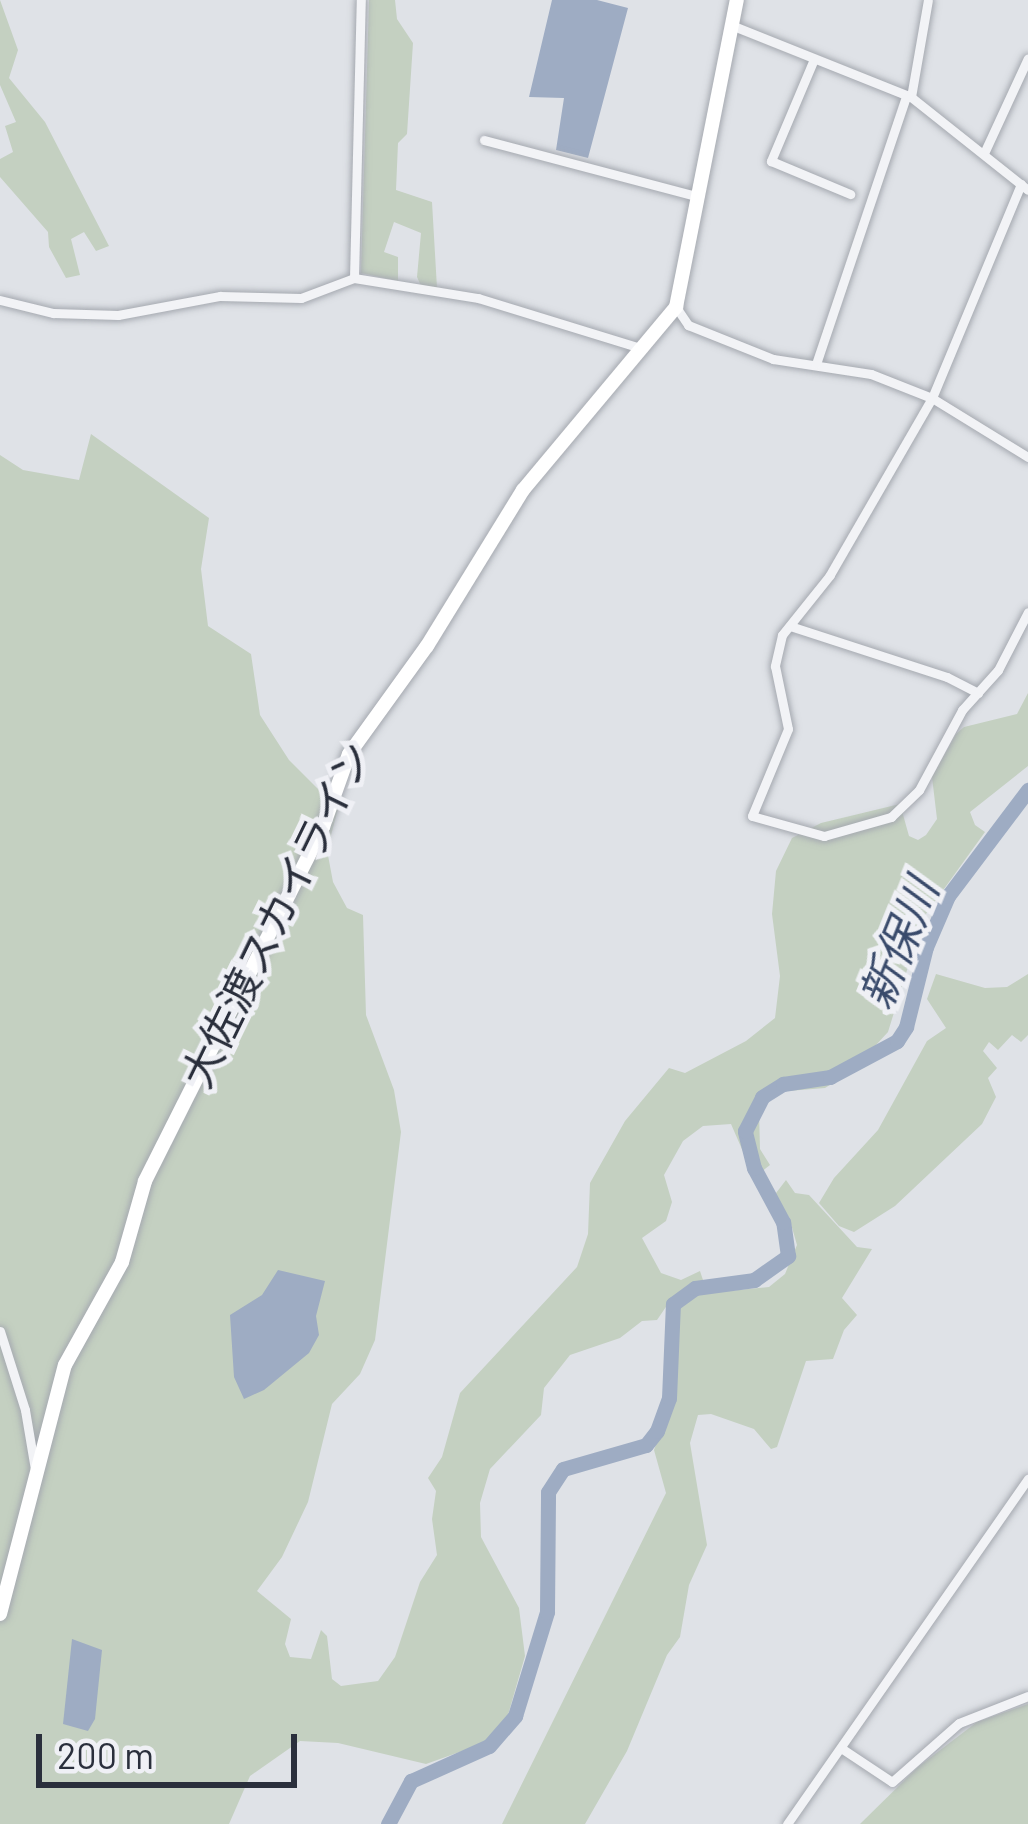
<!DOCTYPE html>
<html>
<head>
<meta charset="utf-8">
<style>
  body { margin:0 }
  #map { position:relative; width:1028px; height:1824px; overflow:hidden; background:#dfe2e7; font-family:Barlow,"Noto Sans JP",sans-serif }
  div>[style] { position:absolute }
  .green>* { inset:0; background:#c4d0c1 }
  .water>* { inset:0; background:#9eacc3 }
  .river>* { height:15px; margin:-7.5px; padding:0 7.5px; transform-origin:7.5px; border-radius:7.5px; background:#9eacc3 }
  .roads { filter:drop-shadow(0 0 3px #a5a9b0) drop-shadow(0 0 3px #a5a9b0) }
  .street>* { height:9px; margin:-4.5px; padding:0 4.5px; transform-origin:4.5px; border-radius:4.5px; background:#f2f3f6 }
  .secondary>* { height:14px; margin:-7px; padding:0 7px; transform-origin:7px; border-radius:7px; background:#fff }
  span { translate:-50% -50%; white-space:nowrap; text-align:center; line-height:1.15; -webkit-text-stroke:10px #eff0f5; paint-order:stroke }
  .street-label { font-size:42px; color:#2a2f3c }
  .water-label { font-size:45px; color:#394a6b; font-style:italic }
  .scale { position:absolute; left:36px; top:1734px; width:261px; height:54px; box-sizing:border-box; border:6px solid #2a2f3c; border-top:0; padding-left:15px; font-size:36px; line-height:42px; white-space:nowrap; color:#2a2f3c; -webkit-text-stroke:9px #eff0f5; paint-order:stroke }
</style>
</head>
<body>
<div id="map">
  <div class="green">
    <div style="clip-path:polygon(0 0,18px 50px,9px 78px,45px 122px,109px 246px,96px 251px,84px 232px,71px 239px,80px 275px,66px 278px,49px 247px,48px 232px,0 177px,0 159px,13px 152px,5px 126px,16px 122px,0 85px)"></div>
    <div style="clip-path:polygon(369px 0,395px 0,397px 19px,413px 43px,407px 134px,398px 143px,396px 190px,432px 202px,437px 288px,421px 286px,417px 277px,421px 233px,394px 222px,384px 252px,398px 257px,398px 281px,361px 273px)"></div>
    <div style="clip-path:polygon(91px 434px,209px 518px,201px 569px,208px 626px,251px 654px,260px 715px,289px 760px,338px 809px,327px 850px,333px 882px,347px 908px,363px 915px,366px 1015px,394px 1090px,401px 1132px,375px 1340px,360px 1374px,332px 1404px,308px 1502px,282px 1557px,257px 1591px,291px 1619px,285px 1644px,290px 1657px,311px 1659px,321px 1630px,327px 1636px,332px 1679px,341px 1686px,378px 1681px,395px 1657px,420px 1582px,437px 1555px,432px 1519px,436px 1491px,428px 1478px,442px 1457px,460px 1393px,577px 1267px,588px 1234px,590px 1183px,625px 1121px,669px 1068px,685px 1073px,746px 1041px,775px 1018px,780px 976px,772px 914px,776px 871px,792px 838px,821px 823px,900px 804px,909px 836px,918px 840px,926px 835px,937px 819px,932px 777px,956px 734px,964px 727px,1017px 714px,1028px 693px,1028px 766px,970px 812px,975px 825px,985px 832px,923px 918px,888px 1032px,852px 1071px,825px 1088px,776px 1092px,759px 1111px,760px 1149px,770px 1165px,761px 1172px,751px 1170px,731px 1124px,703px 1126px,683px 1141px,664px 1175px,672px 1202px,666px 1221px,642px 1238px,661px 1273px,681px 1280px,700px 1271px,703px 1280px,670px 1301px,657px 1320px,642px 1321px,620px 1338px,570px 1355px,544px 1388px,541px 1415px,490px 1469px,480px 1503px,481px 1537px,519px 1608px,525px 1656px,508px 1715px,495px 1733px,482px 1744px,426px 1764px,338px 1743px,300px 1741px,250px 1776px,229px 1824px,0 1824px,0 455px,23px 470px,79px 480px)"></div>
    <div style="clip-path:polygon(936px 974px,985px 988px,1007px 987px,1028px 974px,1028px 1035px,1021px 1042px,1012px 1035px,998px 1050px,989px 1042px,983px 1051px,997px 1068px,988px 1078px,996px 1097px,982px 1124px,895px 1206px,854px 1232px,839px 1226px,819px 1203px,834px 1178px,878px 1130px,927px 1041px,946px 1028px,927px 999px)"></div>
    <div style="clip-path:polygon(786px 1180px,795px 1193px,809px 1195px,857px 1247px,872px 1249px,842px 1298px,857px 1315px,844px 1330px,833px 1359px,806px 1361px,777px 1447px,771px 1449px,754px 1429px,711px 1414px,698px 1415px,690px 1443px,707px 1545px,689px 1585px,680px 1637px,667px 1655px,627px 1751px,585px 1824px,502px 1824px,666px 1493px,654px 1450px,675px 1391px,678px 1309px,696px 1294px,769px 1287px,785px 1274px,797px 1245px,789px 1217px,773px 1197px)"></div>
    <div style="clip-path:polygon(1028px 1704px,1028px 1824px,860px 1824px,918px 1767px,977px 1722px)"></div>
  </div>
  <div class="water">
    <div style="clip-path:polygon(552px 0,597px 0,628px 8px,588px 158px,556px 150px,564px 98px,529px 97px)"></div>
    <div style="clip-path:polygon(278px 1270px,325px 1281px,316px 1316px,319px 1335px,309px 1353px,264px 1390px,244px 1399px,234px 1377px,230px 1315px,262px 1295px)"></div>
    <div style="clip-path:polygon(72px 1639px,102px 1650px,95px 1719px,88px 1731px,63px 1724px)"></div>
  </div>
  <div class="river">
    <div style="left:388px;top:1824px;width:49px;rotate:-61.9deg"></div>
    <div style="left:411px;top:1781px;width:85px;rotate:-24.2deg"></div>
    <div style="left:489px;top:1746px;width:40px;rotate:-49deg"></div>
    <div style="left:515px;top:1716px;width:109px;rotate:-72.9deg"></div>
    <div style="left:547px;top:1612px;width:120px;rotate:-89.5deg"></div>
    <div style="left:548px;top:1492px;width:27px;rotate:-57deg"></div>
    <div style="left:563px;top:1469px;width:86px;rotate:-16.1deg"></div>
    <div style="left:646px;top:1445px;width:18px;rotate:-52deg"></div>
    <div style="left:657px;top:1431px;width:35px;rotate:-70deg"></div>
    <div style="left:669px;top:1398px;width:94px;rotate:-87.6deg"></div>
    <div style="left:673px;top:1304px;width:27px;rotate:-36deg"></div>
    <div style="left:695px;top:1288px;width:60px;rotate:-7.7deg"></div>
    <div style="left:754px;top:1280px;width:42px;rotate:-35.2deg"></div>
    <div style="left:788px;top:1256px;width:34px;rotate:-98deg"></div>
    <div style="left:783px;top:1222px;width:61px;rotate:-118.2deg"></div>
    <div style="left:754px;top:1168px;width:38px;rotate:-104deg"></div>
    <div style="left:745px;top:1131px;width:38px;rotate:-63deg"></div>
    <div style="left:762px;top:1097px;width:25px;rotate:-32deg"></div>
    <div style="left:783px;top:1084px;width:48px;rotate:-8.5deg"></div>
    <div style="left:830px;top:1077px;width:76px;rotate:-28.2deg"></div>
    <div style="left:897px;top:1041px;width:17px;rotate:-57deg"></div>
    <div style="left:906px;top:1027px;width:82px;rotate:-76deg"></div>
    <div style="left:926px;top:947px;width:56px;rotate:-66.7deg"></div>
    <div style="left:948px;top:896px;width:133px;rotate:-53deg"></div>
  </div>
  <div class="roads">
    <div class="street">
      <div style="left:731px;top:25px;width:194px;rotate:21.8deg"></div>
      <div style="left:911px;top:97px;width:149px;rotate:38.5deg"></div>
      <div style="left:814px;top:59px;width:111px;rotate:112.9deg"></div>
      <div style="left:771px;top:161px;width:86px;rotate:22.7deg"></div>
      <div style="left:911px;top:97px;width:98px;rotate:-80.1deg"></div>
      <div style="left:484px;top:140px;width:219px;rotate:14.8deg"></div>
      <div style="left:985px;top:151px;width:102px;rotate:-65.2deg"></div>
      <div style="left:1021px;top:184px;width:232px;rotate:112.6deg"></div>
      <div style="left:932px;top:398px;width:204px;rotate:120deg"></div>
      <div style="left:830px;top:575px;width:77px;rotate:128.7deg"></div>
      <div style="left:782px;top:635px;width:32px;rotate:103deg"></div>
      <div style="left:775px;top:666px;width:64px;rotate:78.3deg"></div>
      <div style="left:788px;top:729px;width:94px;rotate:112.5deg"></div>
      <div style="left:752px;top:816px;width:75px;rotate:15.5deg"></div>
      <div style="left:824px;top:836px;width:70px;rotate:-15.8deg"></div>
      <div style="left:891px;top:817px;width:39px;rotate:-44deg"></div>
      <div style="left:919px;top:790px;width:91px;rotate:-61.7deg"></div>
      <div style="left:962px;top:710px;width:54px;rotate:-48deg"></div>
      <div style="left:998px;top:670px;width:65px;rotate:-62.7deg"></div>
      <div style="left:354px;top:278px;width:278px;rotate:-88.6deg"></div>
      <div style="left:0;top:300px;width:55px;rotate:13.8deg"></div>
      <div style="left:53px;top:313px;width:65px;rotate:1.8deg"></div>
      <div style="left:118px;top:315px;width:104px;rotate:-10.6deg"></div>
      <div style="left:220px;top:296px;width:81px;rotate:1.4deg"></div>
      <div style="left:301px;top:298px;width:57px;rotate:-20.7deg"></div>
      <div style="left:354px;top:278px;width:126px;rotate:9.2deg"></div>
      <div style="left:478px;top:298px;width:170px;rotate:17.1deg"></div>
      <div style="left:676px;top:307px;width:22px;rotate:56deg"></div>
      <div style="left:688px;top:325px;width:92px;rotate:21.8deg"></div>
      <div style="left:773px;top:359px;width:99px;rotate:8.7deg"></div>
      <div style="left:871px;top:374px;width:66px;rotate:21.5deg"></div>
      <div style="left:932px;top:398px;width:113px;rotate:31.6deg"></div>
      <div style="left:816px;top:364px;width:283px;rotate:-71.4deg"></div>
      <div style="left:790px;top:626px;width:165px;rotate:18deg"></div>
      <div style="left:947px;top:677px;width:35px;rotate:27deg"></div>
      <div style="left:0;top:1331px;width:83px;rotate:72.4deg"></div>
      <div style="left:25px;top:1410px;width:60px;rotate:80.4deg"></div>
      <div style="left:841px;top:1748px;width:61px;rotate:33.7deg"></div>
      <div style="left:892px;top:1782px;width:89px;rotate:-41.4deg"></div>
      <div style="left:959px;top:1723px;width:74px;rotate:-21.4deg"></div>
      <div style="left:787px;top:1824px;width:421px;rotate:-55.1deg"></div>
    </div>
    <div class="secondary">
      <div style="left:0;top:1614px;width:257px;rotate:-75.4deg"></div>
      <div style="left:65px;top:1365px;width:118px;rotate:-61deg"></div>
      <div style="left:122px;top:1262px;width:84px;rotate:-74.1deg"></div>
      <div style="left:145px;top:1181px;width:396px;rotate:-63.3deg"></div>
      <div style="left:323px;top:827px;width:77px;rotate:-70.4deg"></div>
      <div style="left:349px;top:754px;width:133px;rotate:-54.2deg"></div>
      <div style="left:427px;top:646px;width:183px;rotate:-58.4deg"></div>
      <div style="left:523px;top:490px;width:239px;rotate:-50.1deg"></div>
      <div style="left:676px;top:307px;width:313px;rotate:-78.8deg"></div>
    </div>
  </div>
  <div class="street-label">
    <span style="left:275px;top:914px;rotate:-64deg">大佐渡スカイライン</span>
  </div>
  <div class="water-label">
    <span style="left:898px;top:943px;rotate:-68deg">新保川</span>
  </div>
  <div class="scale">200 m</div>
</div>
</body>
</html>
